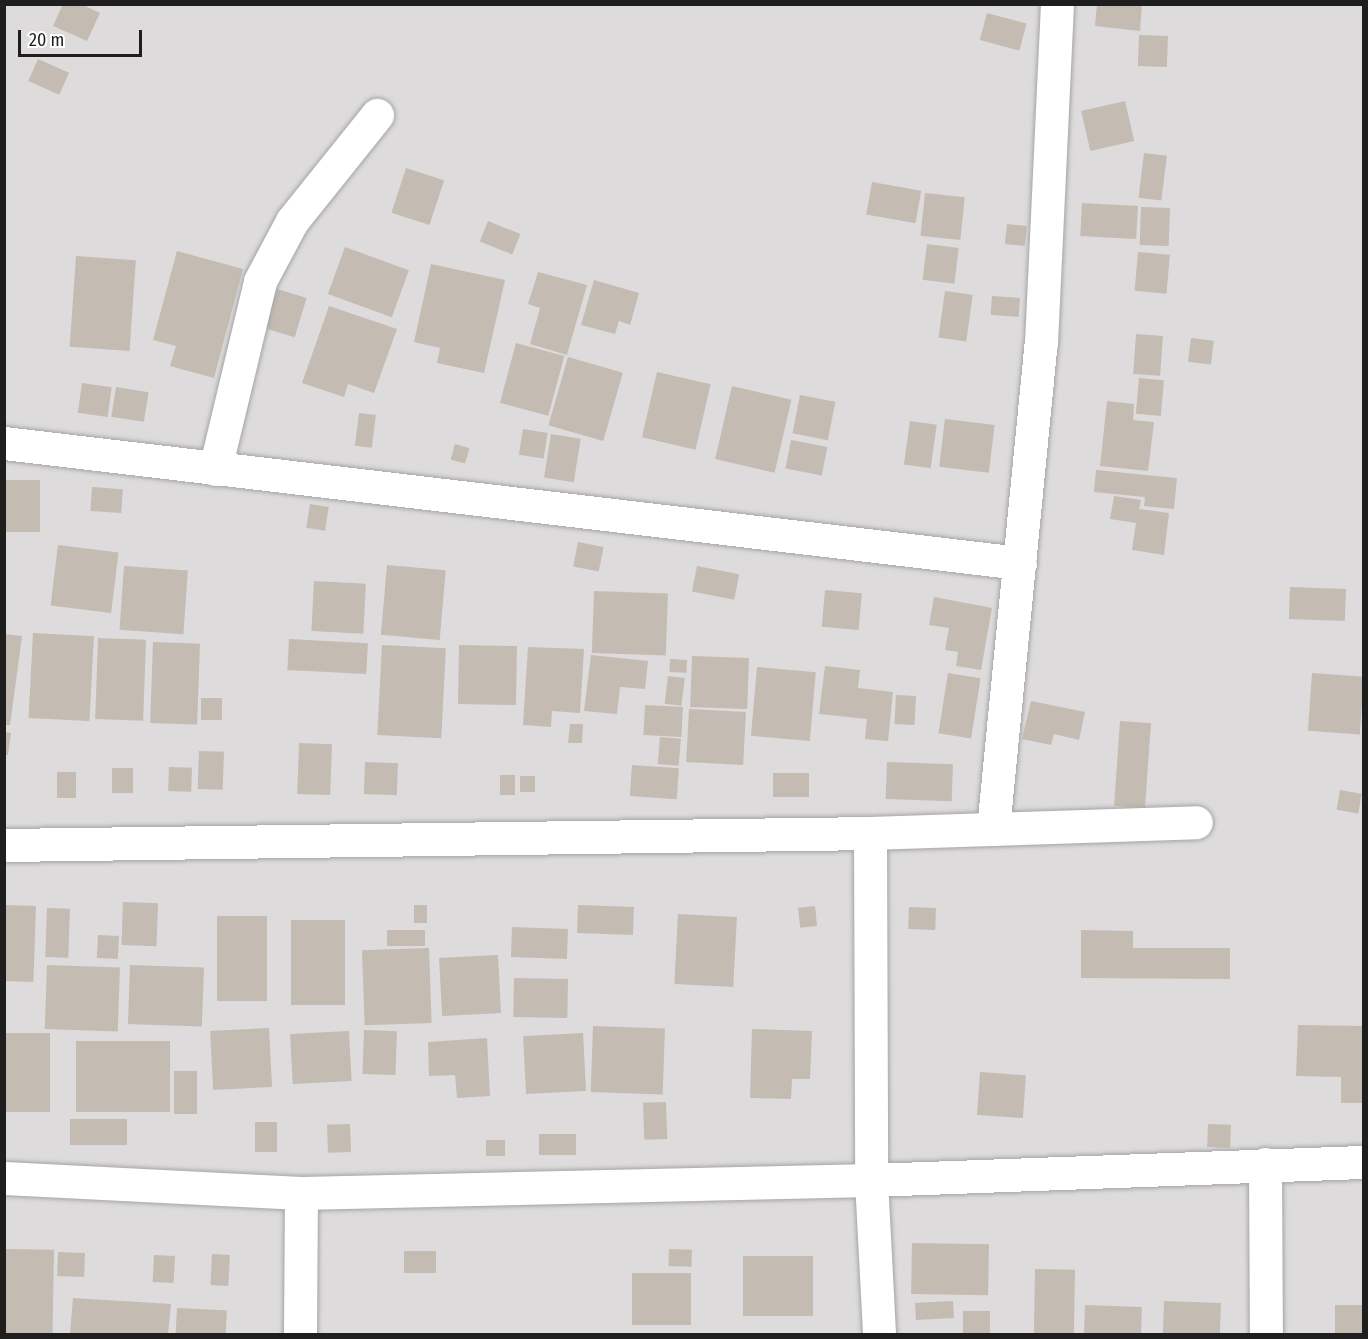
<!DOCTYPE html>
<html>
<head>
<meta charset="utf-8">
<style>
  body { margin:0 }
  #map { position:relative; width:1368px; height:1339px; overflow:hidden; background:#f0ece4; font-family:"Fira Sans Condensed",sans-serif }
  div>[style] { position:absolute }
  .residential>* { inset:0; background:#dddbdb; transform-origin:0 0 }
  .building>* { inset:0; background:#c4bcb3; transform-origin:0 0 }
  .roads { filter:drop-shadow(0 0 2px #a5a5a5) drop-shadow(0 0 2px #a5a5a5) }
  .minor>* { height:33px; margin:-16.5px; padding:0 16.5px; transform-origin:16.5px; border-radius:16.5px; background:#fff }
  span { translate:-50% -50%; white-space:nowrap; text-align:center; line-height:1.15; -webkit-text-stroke:4.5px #fff; paint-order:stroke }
  .frame { position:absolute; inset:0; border:6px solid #1e1e1e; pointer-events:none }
  .scale { position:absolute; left:18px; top:30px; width:124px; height:27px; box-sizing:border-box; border:3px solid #1e1e1e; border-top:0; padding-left:8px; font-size:18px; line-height:21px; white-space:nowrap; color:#1e1e1e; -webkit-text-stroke:4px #fff; paint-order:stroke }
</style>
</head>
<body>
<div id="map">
  <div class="residential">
    <div style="left:5px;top:5px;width:1358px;height:1329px"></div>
  </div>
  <div class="building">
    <div style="clip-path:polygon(63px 4px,81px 4px,100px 13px,87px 41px,53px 26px)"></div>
    <div style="clip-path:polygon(1097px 4px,1142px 4px,1140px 31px,1095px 26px)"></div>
    <div style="left:987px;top:13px;width:41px;height:28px;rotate:15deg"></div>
    <div style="left:1139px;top:35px;width:29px;height:31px;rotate:2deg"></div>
    <div style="left:38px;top:59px;width:34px;height:24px;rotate:24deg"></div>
    <div style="left:1125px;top:101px;width:41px;height:45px;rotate:77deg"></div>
    <div style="left:1144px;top:153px;width:23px;height:45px;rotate:7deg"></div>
    <div style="left:406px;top:168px;width:40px;height:47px;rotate:18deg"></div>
    <div style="left:872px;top:182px;width:50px;height:33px;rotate:10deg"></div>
    <div style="left:925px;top:193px;width:40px;height:43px;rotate:6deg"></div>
    <div style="left:1082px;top:203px;width:56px;height:33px;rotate:3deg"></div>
    <div style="left:1141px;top:207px;width:29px;height:38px;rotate:2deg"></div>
    <div style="left:488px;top:221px;width:35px;height:22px;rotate:22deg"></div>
    <div style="left:1007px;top:224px;width:20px;height:20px;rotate:6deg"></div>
    <div style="left:927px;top:244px;width:32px;height:36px;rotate:7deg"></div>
    <div style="left:345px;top:247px;width:68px;height:50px;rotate:20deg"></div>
    <div style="clip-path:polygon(177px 251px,243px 269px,214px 378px,170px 366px,176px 346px,153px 340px)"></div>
    <div style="left:1138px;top:252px;width:32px;height:39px;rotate:5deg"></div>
    <div style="left:76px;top:256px;width:60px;height:91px;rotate:4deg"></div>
    <div style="clip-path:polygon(431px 264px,505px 280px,484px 373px,437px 363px,440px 348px,414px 342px)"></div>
    <div style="clip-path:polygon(538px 272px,587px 285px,567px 355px,530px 344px,540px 308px,528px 304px)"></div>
    <div style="clip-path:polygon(594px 280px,639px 293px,630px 325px,619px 321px,615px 334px,581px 325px)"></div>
    <div style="left:277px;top:289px;width:31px;height:41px;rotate:17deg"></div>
    <div style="left:945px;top:291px;width:28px;height:47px;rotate:8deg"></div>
    <div style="left:992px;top:296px;width:28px;height:19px;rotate:4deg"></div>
    <div style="clip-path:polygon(329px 306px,397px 329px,374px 393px,348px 384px,344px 397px,302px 383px)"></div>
    <div style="left:1136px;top:334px;width:27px;height:40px;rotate:4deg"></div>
    <div style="left:1191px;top:338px;width:23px;height:24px;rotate:7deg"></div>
    <div style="left:516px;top:343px;width:50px;height:62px;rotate:15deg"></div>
    <div style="left:568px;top:357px;width:57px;height:71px;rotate:16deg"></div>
    <div style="left:657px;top:372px;width:55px;height:67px;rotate:13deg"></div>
    <div style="left:1139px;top:378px;width:25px;height:36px;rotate:5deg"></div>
    <div style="left:82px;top:383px;width:30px;height:30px;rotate:8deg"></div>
    <div style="left:732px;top:386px;width:61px;height:75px;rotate:13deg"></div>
    <div style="left:116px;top:387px;width:33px;height:30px;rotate:9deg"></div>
    <div style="left:800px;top:395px;width:36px;height:39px;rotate:11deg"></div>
    <div style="clip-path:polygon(1107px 401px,1134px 404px,1133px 420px,1154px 422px,1148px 471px,1100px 466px)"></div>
    <div style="left:359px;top:413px;width:17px;height:33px;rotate:7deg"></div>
    <div style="left:945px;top:419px;width:50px;height:48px;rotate:7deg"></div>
    <div style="left:910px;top:421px;width:27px;height:44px;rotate:8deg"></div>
    <div style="left:523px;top:429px;width:25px;height:26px;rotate:9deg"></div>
    <div style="left:551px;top:434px;width:30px;height:44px;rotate:9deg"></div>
    <div style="left:791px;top:440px;width:37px;height:29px;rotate:11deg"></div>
    <div style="left:455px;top:444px;width:15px;height:16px;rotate:16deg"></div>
    <div style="clip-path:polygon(1096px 470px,1177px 478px,1174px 509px,1144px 506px,1145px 497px,1094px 492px)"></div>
    <div style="left:4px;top:480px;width:36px;height:52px"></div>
    <div style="left:92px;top:487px;width:31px;height:24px;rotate:4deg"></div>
    <div style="clip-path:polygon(1114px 496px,1141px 500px,1139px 509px,1169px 513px,1164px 555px,1132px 550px,1136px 523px,1110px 519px)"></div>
    <div style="left:310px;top:504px;width:19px;height:24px;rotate:9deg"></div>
    <div style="left:578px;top:542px;width:26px;height:25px;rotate:11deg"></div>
    <div style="left:58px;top:545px;width:61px;height:61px;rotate:7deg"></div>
    <div style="left:387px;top:565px;width:59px;height:70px;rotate:5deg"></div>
    <div style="left:124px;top:566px;width:64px;height:64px;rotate:4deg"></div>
    <div style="left:697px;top:566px;width:43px;height:26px;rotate:11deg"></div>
    <div style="left:314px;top:581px;width:52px;height:50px;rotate:3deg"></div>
    <div style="left:1290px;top:587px;width:56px;height:32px;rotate:2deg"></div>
    <div style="left:825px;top:590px;width:37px;height:37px;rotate:5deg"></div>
    <div style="left:594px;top:591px;width:74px;height:62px;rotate:2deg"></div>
    <div style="clip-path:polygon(934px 597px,992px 608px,981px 670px,956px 666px,958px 652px,945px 650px,949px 628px,929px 625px)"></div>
    <div style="left:33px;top:633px;width:61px;height:85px;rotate:3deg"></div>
    <div style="clip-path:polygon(4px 634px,22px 636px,10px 725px,4px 725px)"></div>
    <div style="left:98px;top:638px;width:48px;height:81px;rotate:2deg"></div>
    <div style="left:289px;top:639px;width:79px;height:31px;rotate:3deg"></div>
    <div style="left:153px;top:642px;width:47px;height:81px;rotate:2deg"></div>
    <div style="left:382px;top:645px;width:64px;height:90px;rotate:3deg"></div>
    <div style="left:459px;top:645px;width:58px;height:59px;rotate:1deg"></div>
    <div style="clip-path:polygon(528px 647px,584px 649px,580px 713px,552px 711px,551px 727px,523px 725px)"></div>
    <div style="clip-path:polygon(591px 655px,648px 661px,645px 689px,620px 687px,617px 714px,584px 711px)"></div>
    <div style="left:692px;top:656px;width:57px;height:51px;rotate:2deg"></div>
    <div style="left:670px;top:659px;width:17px;height:13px;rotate:3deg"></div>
    <div style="clip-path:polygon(825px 666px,860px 670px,858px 688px,893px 692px,888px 741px,865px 739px,867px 719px,819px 714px)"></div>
    <div style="left:757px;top:667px;width:59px;height:69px;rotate:5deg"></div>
    <div style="left:948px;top:673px;width:33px;height:61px;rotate:9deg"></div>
    <div style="left:1312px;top:673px;width:52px;height:58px;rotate:4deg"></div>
    <div style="left:668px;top:676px;width:17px;height:28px;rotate:7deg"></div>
    <div style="left:896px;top:695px;width:20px;height:29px;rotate:3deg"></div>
    <div style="left:201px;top:698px;width:21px;height:22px"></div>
    <div style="clip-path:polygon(1031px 701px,1085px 712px,1079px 740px,1054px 734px,1051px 745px,1022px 739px)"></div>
    <div style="left:645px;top:705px;width:38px;height:30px;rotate:3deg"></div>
    <div style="left:689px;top:709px;width:57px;height:53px;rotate:3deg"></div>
    <div style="left:1120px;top:721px;width:31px;height:85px;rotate:4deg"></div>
    <div style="clip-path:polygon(570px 724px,583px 724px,582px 743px,568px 743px)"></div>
    <div style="clip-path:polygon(4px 732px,11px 733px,8px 755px,4px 755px)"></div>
    <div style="left:660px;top:737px;width:21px;height:27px;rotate:5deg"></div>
    <div style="left:299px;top:743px;width:33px;height:51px;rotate:2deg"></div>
    <div style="left:199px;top:751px;width:25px;height:38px;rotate:2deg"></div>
    <div style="left:365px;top:762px;width:33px;height:32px;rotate:2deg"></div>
    <div style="left:887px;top:762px;width:66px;height:37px;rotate:2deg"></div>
    <div style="left:632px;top:765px;width:47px;height:31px;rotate:4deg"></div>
    <div style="left:169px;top:767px;width:23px;height:24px;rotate:2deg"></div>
    <div style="left:112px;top:768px;width:21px;height:25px"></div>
    <div style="left:57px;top:772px;width:19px;height:26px"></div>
    <div style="left:773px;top:773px;width:36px;height:24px"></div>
    <div style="left:500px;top:775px;width:15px;height:20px"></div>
    <div style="left:520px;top:776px;width:15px;height:16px"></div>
    <div style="left:1340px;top:790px;width:22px;height:20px;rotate:10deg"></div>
    <div style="left:123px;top:902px;width:35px;height:43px;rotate:2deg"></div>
    <div style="left:5px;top:905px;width:31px;height:76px;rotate:2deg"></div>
    <div style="left:414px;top:905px;width:13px;height:18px"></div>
    <div style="left:578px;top:905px;width:56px;height:28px;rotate:2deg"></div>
    <div style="left:815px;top:906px;width:20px;height:17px;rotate:84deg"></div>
    <div style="left:909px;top:907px;width:27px;height:22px;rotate:2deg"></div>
    <div style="left:47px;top:908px;width:23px;height:49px;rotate:2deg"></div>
    <div style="left:678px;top:914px;width:59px;height:70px;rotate:3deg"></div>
    <div style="left:217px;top:916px;width:50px;height:85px"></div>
    <div style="left:291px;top:920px;width:54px;height:85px"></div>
    <div style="left:512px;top:927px;width:56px;height:30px;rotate:2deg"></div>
    <div style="left:387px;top:930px;width:38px;height:16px"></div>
    <div style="clip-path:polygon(1081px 930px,1133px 931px,1133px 948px,1230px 948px,1230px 979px,1081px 978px)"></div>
    <div style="left:98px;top:935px;width:21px;height:23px;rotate:3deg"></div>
    <div style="left:429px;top:948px;width:75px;height:67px;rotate:88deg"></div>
    <div style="left:498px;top:955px;width:58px;height:59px;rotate:87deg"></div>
    <div style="left:47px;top:965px;width:73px;height:64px;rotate:2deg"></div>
    <div style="left:130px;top:965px;width:74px;height:59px;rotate:2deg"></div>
    <div style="left:568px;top:979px;width:39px;height:54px;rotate:91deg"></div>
    <div style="clip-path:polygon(1298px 1025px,1364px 1026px,1364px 1103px,1341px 1103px,1341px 1077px,1296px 1076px)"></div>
    <div style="left:593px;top:1026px;width:72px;height:66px;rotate:2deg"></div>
    <div style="left:269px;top:1028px;width:59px;height:59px;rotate:87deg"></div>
    <div style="clip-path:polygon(752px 1029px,812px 1031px,810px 1079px,792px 1079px,791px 1099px,750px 1098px)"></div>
    <div style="left:364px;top:1030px;width:33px;height:44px;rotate:2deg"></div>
    <div style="left:349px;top:1031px;width:50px;height:59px;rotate:87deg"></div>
    <div style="left:5px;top:1033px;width:45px;height:79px"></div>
    <div style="left:583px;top:1033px;width:58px;height:60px;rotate:87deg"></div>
    <div style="clip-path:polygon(487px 1038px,490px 1096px,457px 1098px,455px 1075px,429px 1076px,428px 1042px)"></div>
    <div style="left:170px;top:1041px;width:71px;height:94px;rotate:90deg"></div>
    <div style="left:174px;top:1071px;width:23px;height:43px"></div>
    <div style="left:980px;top:1072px;width:46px;height:43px;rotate:4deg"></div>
    <div style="left:666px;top:1102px;width:37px;height:23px;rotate:88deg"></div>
    <div style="left:70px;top:1119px;width:57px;height:26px"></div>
    <div style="left:255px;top:1122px;width:22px;height:30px"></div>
    <div style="left:350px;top:1124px;width:28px;height:23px;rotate:88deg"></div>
    <div style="left:1208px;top:1124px;width:23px;height:23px;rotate:2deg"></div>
    <div style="left:576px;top:1134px;width:21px;height:37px;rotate:90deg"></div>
    <div style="left:486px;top:1140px;width:19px;height:16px"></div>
    <div style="left:912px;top:1243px;width:77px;height:51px;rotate:1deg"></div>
    <div style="left:5px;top:1249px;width:49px;height:85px;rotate:1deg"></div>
    <div style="left:669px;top:1249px;width:23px;height:17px;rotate:2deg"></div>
    <div style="left:436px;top:1251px;width:22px;height:32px;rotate:90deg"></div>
    <div style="left:58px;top:1252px;width:27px;height:24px;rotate:2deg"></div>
    <div style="left:212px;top:1254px;width:18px;height:31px;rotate:3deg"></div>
    <div style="left:154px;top:1255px;width:21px;height:27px;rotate:3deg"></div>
    <div style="left:813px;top:1256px;width:60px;height:70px;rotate:90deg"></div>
    <div style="left:1035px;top:1269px;width:40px;height:65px;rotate:1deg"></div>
    <div style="left:632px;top:1273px;width:59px;height:52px"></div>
    <div style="clip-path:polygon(73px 1298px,171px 1304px,168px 1334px,70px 1334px)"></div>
    <div style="left:953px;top:1301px;width:17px;height:38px;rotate:87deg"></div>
    <div style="left:1164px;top:1301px;width:57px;height:33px;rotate:2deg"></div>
    <div style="left:1085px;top:1305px;width:57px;height:29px;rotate:2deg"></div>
    <div style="left:1335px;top:1305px;width:29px;height:29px"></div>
    <div style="left:177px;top:1308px;width:50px;height:26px;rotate:3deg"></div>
    <div style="left:963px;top:1311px;width:27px;height:23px"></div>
  </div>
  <div class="roads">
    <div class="minor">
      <div style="left:4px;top:443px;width:1023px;rotate:6.74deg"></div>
      <div style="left:215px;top:469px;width:193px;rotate:-76.5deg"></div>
      <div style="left:260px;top:281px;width:68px;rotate:-61.9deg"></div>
      <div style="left:292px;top:221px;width:136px;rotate:-51.3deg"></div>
      <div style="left:993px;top:829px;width:488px;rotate:-84.4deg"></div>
      <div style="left:1041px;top:343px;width:339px;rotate:-87.3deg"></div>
      <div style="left:870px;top:833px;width:347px;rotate:89.8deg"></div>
      <div style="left:871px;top:1180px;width:154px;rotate:87deg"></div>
      <div style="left:4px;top:845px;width:866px;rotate:-0.79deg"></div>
      <div style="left:870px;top:833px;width:326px;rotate:-1.9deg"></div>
      <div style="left:1265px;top:1164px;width:170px;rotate:89.7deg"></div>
      <div style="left:4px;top:1178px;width:297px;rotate:2.9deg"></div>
      <div style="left:301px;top:1193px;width:570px;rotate:-1.31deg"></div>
      <div style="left:871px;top:1180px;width:493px;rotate:-2.1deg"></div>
      <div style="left:300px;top:1334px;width:141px;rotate:-89.6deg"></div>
    </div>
  </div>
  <div class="frame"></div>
  <div class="scale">20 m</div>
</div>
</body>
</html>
